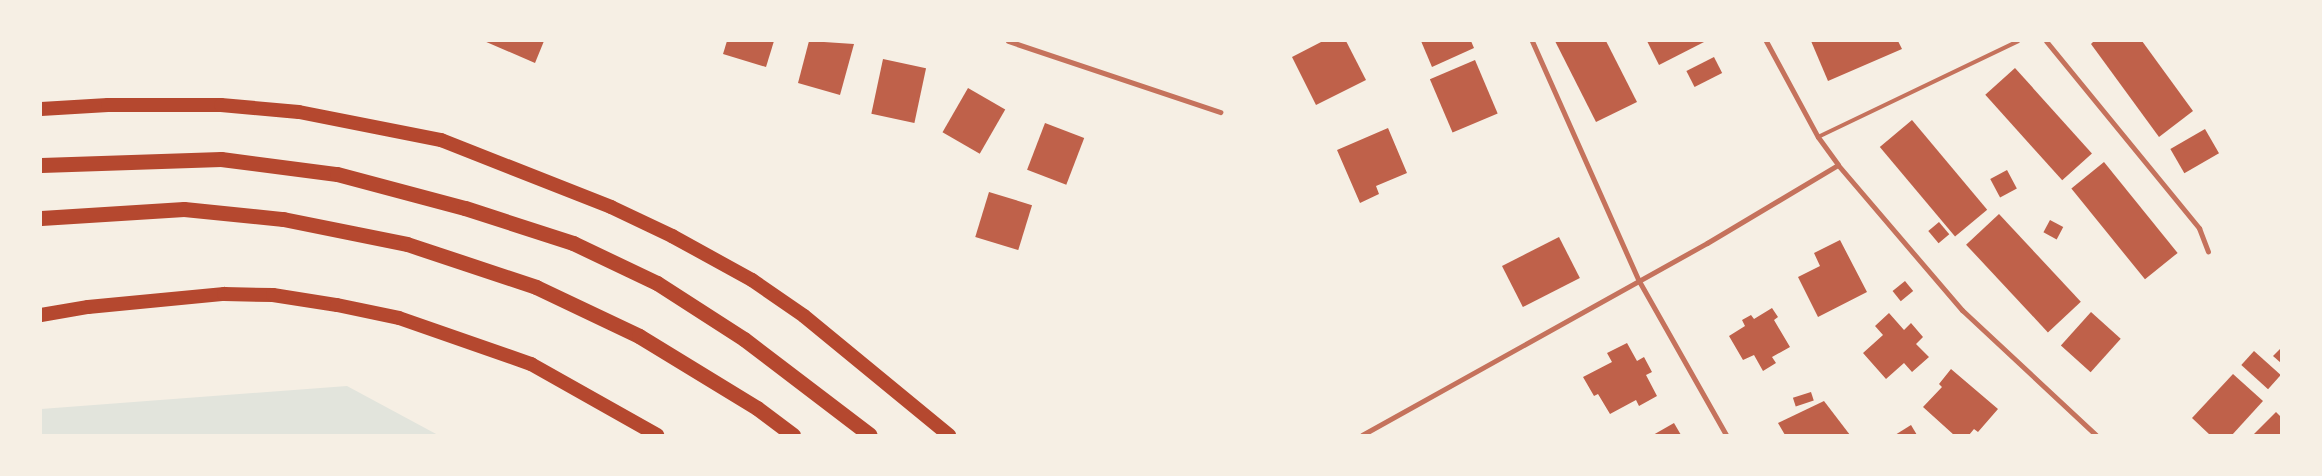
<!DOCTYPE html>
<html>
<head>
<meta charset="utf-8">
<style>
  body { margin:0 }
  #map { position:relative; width:2322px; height:476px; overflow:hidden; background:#f6efe4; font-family:Georgia,serif }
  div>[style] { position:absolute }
  .green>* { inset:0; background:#e2e4dc }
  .building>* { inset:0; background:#bf614a; transform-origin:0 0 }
  .service>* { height:4px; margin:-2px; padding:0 2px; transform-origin:2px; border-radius:2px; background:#c5725c }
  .minor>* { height:5px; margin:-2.5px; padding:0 2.5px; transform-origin:2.5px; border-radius:2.5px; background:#c5725c }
  .trunk>* { height:14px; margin:-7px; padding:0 7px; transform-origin:7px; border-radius:7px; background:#b5482f }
  .motorway>* { height:15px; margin:-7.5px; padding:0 7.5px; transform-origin:7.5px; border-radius:7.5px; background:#b5482f }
  span { translate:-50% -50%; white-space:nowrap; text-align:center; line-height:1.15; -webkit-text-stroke:4px #f6efe4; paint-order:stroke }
  .frame { position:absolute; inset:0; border:42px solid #f6efe4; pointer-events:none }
</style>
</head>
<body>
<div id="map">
  <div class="green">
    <div style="clip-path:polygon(347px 386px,438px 435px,41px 435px,41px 409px)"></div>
  </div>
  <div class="building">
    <div style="clip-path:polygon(484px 41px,544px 41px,535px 63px)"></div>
    <div style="clip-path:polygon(727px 41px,774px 41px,766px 67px,723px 54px)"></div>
    <div style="clip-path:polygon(809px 41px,854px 44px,840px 95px,798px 83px)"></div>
    <div style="clip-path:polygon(1323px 41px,1346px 41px,1366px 80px,1316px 105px,1292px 57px)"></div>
    <div style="clip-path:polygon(1421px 41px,1471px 41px,1474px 48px,1432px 67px)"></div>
    <div style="clip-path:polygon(1555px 41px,1606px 41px,1637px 102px,1596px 122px)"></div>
    <div style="clip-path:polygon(1647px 41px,1706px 41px,1659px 65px)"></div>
    <div style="clip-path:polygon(1811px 41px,1898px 41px,1902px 49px,1828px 81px)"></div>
    <div style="clip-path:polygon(2094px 41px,2142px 41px,2193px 111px,2159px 137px,2091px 44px)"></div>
    <div style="left:1714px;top:57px;width:18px;height:31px;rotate:63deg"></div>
    <div style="left:883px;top:59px;width:44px;height:56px;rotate:12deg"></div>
    <div style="left:1475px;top:60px;width:58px;height:49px;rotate:67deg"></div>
    <div style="left:2015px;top:68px;width:115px;height:40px;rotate:48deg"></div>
    <div style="left:968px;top:88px;width:43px;height:51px;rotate:30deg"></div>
    <div style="left:1912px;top:120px;width:117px;height:42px;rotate:50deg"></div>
    <div style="left:1045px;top:123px;width:42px;height:50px;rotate:21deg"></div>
    <div style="clip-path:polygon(1388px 128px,1407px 173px,1376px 186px,1379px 194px,1360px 203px,1337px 150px)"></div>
    <div style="left:2205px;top:129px;width:28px;height:40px;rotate:60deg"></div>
    <div style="left:2104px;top:162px;width:117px;height:42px;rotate:51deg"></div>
    <div style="left:2007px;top:170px;width:21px;height:19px;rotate:62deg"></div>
    <div style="left:989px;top:192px;width:45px;height:47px;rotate:17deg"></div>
    <div style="left:1999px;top:214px;width:120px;height:45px;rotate:47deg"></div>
    <div style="left:2050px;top:220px;width:15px;height:14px;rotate:28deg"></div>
    <div style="left:1939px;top:222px;width:16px;height:14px;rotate:50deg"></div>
    <div style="left:1559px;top:237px;width:46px;height:64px;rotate:63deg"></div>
    <div style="clip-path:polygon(1840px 240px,1867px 292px,1818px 317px,1798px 277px,1820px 266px,1814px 253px)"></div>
    <div style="left:1905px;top:281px;width:13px;height:16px;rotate:51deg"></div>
    <div style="clip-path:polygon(1772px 308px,1778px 317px,1774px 320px,1790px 347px,1772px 357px,1776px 363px,1763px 371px,1754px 355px,1743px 360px,1729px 336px,1745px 326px,1742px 320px,1751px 315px,1754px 319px)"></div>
    <div style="left:2091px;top:312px;width:40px;height:45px;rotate:42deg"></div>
    <div style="clip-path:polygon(1889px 313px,1904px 330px,1911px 323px,1923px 337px,1916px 344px,1929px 357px,1912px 372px,1904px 363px,1886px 379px,1863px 353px,1883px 335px,1875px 326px)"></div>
    <div style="clip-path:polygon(1627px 343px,1637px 361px,1644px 357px,1652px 372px,1646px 375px,1657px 396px,1639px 406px,1636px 400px,1610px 414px,1598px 394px,1594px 396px,1583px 377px,1612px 362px,1607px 353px)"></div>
    <div style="clip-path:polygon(2281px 348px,2281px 363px,2273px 356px)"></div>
    <div style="left:2254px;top:351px;width:36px;height:19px;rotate:42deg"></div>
    <div style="clip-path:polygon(1951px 369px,1998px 409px,1978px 432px,1974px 429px,1969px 435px,1954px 435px,1923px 407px,1942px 387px,1939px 384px)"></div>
    <div style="clip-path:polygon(2233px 374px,2263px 401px,2232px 435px,2210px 435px,2192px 418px)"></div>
    <div style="left:1811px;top:392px;width:9px;height:19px;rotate:72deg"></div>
    <div style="clip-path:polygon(1824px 401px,1850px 435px,1785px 435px,1778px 423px)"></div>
    <div style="clip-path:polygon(2276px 412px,2281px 417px,2281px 435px,2253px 435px)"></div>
    <div style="clip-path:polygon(1674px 423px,1681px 435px,1653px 435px)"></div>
    <div style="clip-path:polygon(1911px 425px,1917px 435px,1895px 435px)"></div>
  </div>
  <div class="service">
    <div style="left:1818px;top:137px;width:222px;rotate:-25.6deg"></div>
  </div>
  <div class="minor">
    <div style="left:1008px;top:41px;width:224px;rotate:18.5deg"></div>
    <div style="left:1532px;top:41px;width:263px;rotate:66deg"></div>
    <div style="left:1639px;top:281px;width:177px;rotate:60.5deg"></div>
    <div style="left:1766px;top:41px;width:109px;rotate:61.6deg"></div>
    <div style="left:1818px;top:137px;width:34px;rotate:54deg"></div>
    <div style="left:1838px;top:165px;width:191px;rotate:49.5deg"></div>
    <div style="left:1962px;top:310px;width:183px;rotate:43deg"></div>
    <div style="left:2046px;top:41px;width:242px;rotate:50.7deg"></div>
    <div style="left:2199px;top:228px;width:25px;rotate:69deg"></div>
    <div style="left:1362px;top:435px;width:395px;rotate:-29.1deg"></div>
    <div style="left:1707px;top:243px;width:152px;rotate:-30.8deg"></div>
  </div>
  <div class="trunk">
    <div style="left:41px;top:109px;width:67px;rotate:-3.4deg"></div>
    <div style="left:108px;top:105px;width:113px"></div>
    <div style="left:221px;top:105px;width:78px;rotate:5.1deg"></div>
    <div style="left:299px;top:112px;width:145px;rotate:11.2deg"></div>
    <div style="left:441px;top:140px;width:183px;rotate:21.5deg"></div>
    <div style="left:611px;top:207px;width:68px;rotate:25.4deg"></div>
    <div style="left:672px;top:236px;width:91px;rotate:28.8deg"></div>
    <div style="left:752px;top:280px;width:63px;rotate:34.7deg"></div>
    <div style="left:804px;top:316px;width:188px;rotate:39.4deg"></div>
    <div style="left:41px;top:315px;width:48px;rotate:-9.7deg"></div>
    <div style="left:88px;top:307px;width:137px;rotate:-5.5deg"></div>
    <div style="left:224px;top:294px;width:49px;rotate:1.2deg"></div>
    <div style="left:273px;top:295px;width:65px;rotate:8.9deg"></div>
    <div style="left:337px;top:305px;width:63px;rotate:11.8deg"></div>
    <div style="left:399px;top:318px;width:140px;rotate:19.2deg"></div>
    <div style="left:531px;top:364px;width:145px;rotate:29.4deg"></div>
  </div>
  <div class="motorway">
    <div style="left:41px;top:165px;width:180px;rotate:-1.9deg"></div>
    <div style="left:221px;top:159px;width:117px;rotate:7.4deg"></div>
    <div style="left:337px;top:174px;width:132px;rotate:14.9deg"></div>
    <div style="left:465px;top:208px;width:114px;rotate:18deg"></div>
    <div style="left:573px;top:243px;width:93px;rotate:25.5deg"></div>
    <div style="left:657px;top:283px;width:103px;rotate:32.8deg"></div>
    <div style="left:744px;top:339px;width:158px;rotate:37.3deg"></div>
    <div style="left:41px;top:218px;width:143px;rotate:-3.6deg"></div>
    <div style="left:184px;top:209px;width:100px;rotate:5.8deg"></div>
    <div style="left:283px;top:219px;width:126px;rotate:11.4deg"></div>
    <div style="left:407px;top:244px;width:136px;rotate:18.4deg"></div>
    <div style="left:536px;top:287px;width:114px;rotate:25.4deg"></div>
    <div style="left:639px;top:336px;width:138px;rotate:31.4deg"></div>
    <div style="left:757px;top:408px;width:45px;rotate:36.9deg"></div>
  </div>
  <div class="frame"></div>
</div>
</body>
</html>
